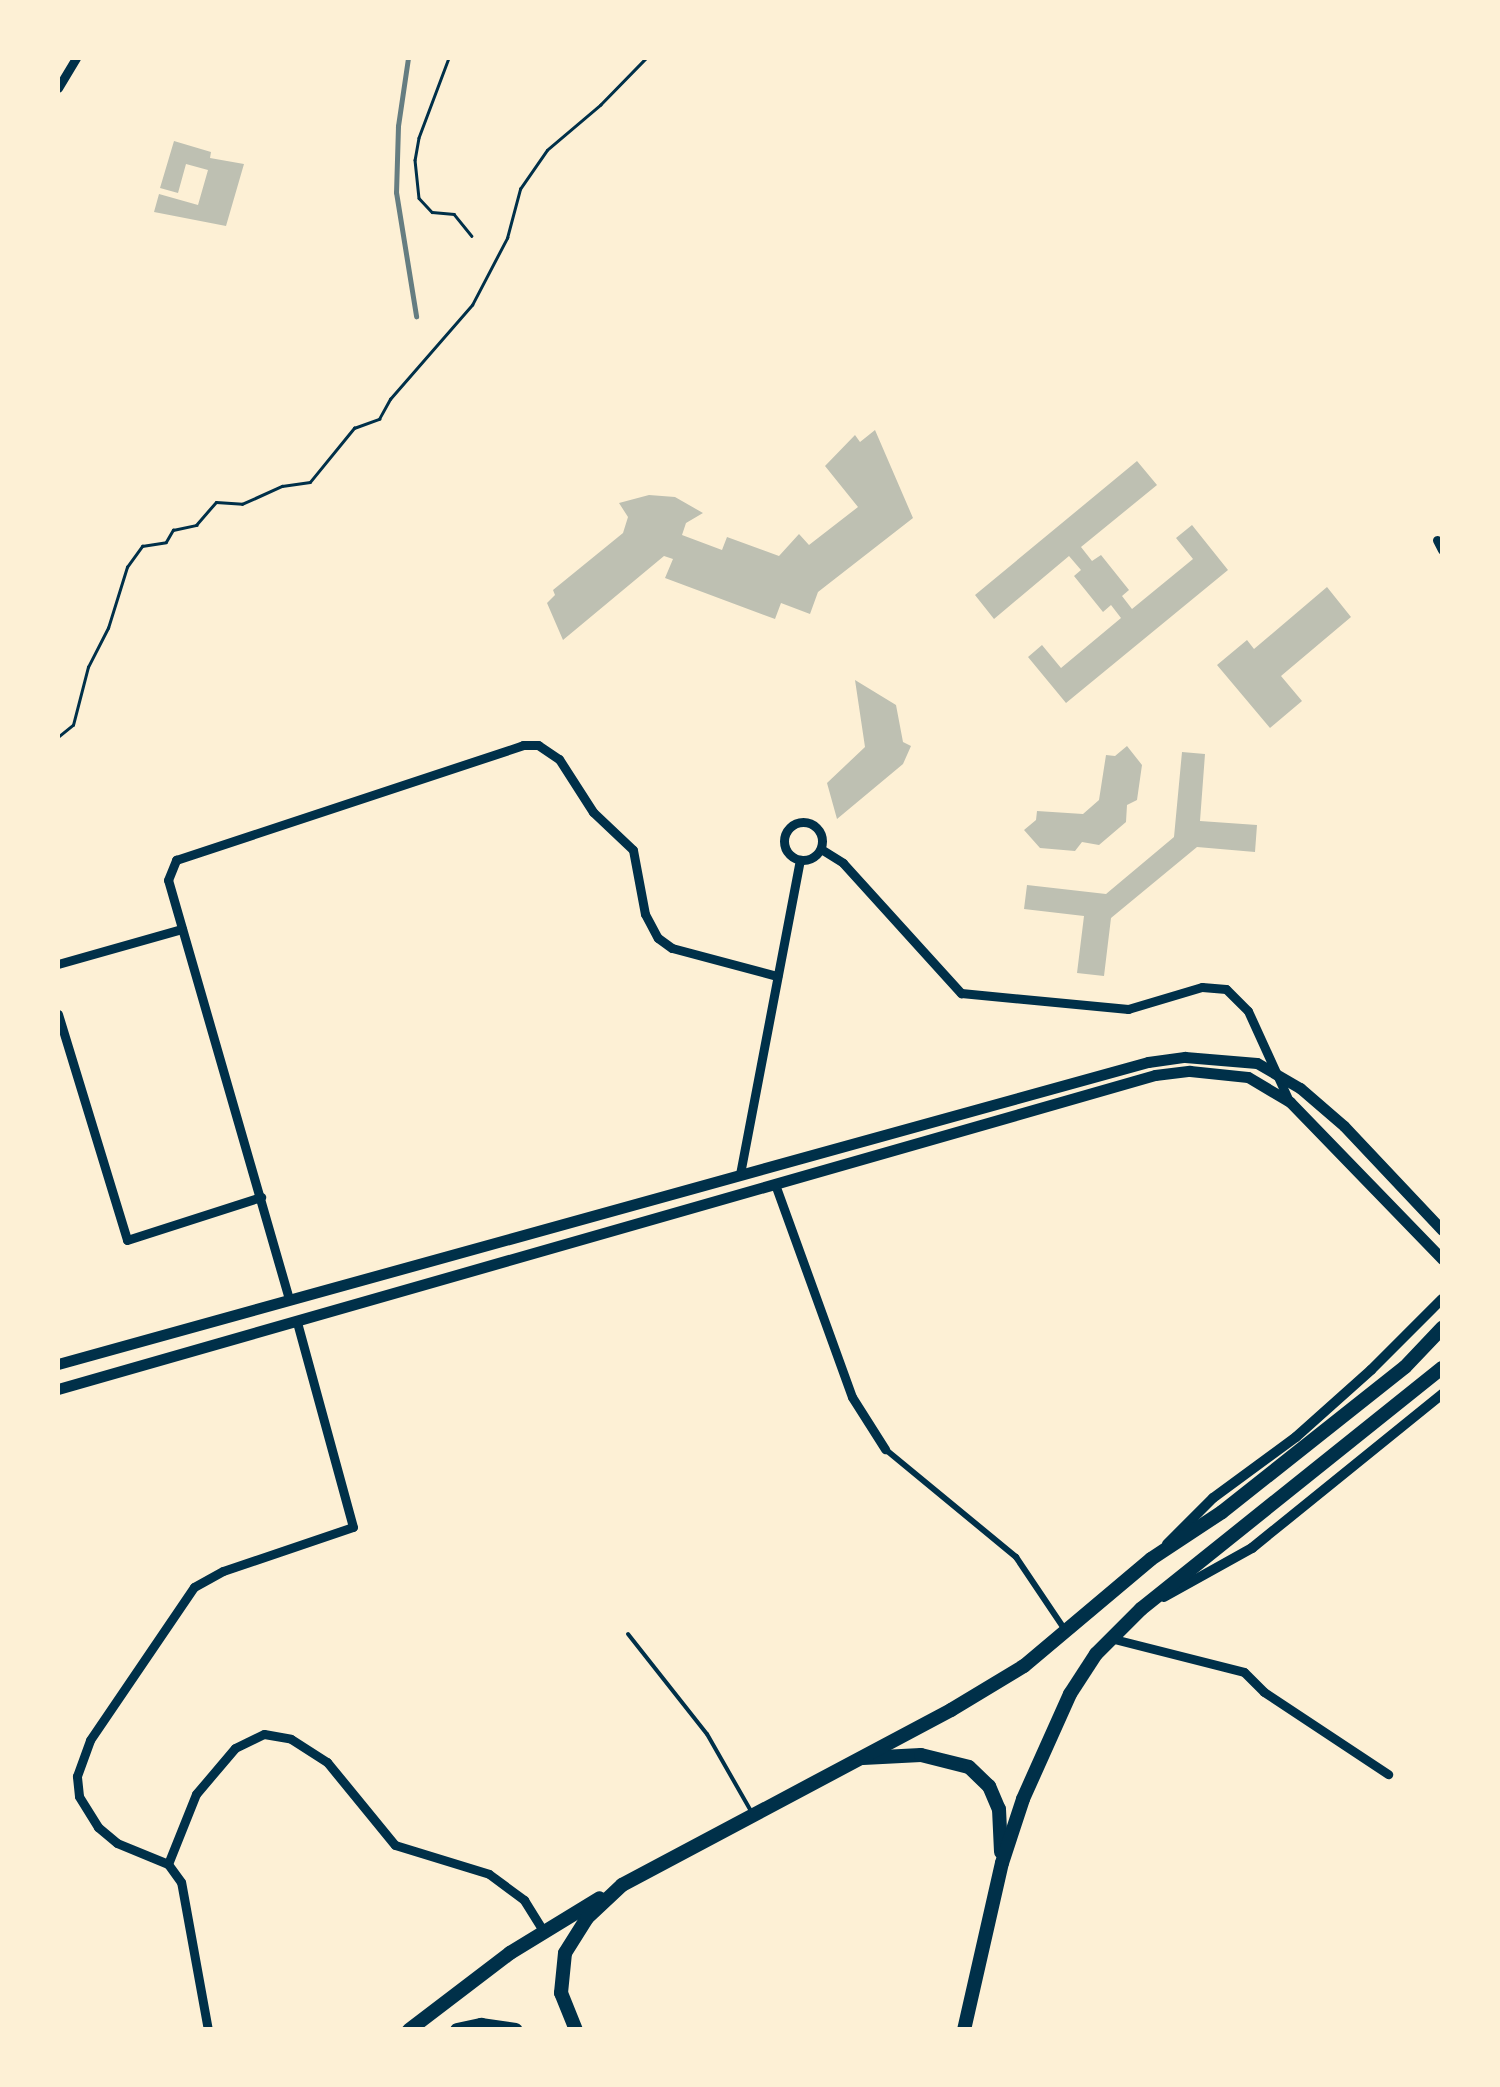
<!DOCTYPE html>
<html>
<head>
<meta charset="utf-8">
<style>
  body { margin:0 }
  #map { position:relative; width:1500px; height:2087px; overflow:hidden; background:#fdf0d5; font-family:Karla,sans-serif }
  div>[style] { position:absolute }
  .building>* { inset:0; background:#bec0b2 }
  .path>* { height:2.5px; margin:-1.25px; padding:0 1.25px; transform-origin:1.25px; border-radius:1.25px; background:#003049 }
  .service>* { height:4px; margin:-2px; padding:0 2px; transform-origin:2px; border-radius:2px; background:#003049 }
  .pedestrian>* { height:6px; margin:-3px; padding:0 3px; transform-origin:3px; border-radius:3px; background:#003049 }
  .minor>* { height:9px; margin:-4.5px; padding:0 4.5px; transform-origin:4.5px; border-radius:4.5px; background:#003049 }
  .minor>.ring { margin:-4.5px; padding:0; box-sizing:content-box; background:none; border:9px solid #003049; border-radius:50% }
  .tertiary>* { height:10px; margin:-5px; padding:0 5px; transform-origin:5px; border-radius:5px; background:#003049 }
  .secondary>* { height:11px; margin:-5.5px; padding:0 5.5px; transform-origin:5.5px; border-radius:5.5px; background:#003049 }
  .primary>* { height:14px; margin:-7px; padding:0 7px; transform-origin:7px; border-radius:7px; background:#003049 }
  .rail>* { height:5px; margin:-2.5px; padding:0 2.5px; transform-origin:2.5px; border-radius:2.5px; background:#657d81 }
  span { translate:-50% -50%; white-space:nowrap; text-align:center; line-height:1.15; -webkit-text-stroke:10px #fdf0d5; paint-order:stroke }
  .frame { position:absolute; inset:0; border:60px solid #fdf0d5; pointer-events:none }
</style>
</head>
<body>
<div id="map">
  <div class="building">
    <div style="clip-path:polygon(174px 141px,211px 152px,210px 158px,244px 164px,226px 226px,154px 212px,159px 194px,198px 205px,208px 170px,186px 164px,178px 193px,160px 188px)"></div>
    <div style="clip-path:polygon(875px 430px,913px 518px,818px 592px,810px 614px,781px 603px,775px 619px,665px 578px,673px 559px,664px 556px,563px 640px,547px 603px,555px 595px,553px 590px,623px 533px,628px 517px,619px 503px,649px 495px,675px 497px,703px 513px,686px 523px,682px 535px,722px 550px,727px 537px,779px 556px,799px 534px,809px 545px,858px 507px,825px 466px,855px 435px,860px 442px)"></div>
    <div style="clip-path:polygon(1137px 461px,1157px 485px,1081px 547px,1092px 561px,1101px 555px,1129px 590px,1122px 596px,1132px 609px,1193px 559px,1176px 538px,1192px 525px,1228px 570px,1066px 703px,1028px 657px,1042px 645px,1061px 668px,1121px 618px,1111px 605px,1103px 612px,1074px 576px,1081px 570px,1069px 556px,994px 619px,975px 595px)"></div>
    <div style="clip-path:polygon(1327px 587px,1351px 617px,1281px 676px,1302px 701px,1270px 728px,1217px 665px,1247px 640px,1254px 649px)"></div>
    <div style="clip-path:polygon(855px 680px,896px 705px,903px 742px,911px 746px,903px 764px,837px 819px,827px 783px,865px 747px)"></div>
    <div style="clip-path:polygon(1127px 746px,1142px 765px,1137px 800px,1127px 805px,1126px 822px,1099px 845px,1082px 842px,1075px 851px,1040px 848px,1024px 830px,1036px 820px,1037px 811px,1083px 814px,1099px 800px,1106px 755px,1115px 756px)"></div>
    <div style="clip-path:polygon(1182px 752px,1205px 754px,1200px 821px,1257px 825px,1255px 852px,1197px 847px,1111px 918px,1104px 976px,1077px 973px,1084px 916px,1024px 909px,1027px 885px,1106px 894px,1174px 837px)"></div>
  </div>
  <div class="path">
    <div style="left:449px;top:58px;width:85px;rotate:110.6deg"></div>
    <div style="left:419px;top:138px;width:22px;rotate:100deg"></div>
    <div style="left:415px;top:160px;width:38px;rotate:84deg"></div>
    <div style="left:419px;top:198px;width:19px;rotate:47deg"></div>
    <div style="left:432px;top:212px;width:22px;rotate:5deg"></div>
    <div style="left:454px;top:214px;width:28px;rotate:51deg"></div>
    <div style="left:58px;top:737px;width:19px;rotate:-39deg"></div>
    <div style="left:73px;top:725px;width:60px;rotate:-75.5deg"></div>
    <div style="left:88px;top:667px;width:44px;rotate:-62.9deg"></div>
    <div style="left:108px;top:628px;width:64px;rotate:-72.7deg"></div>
    <div style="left:127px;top:567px;width:26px;rotate:-54deg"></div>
    <div style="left:142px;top:546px;width:24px;rotate:-9deg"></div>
    <div style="left:166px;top:542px;width:14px;rotate:-60deg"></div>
    <div style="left:173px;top:530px;width:24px;rotate:-12deg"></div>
    <div style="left:196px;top:525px;width:30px;rotate:-49deg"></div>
    <div style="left:216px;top:502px;width:26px;rotate:4deg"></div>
    <div style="left:242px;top:504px;width:44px;rotate:-24.2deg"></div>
    <div style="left:282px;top:486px;width:28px;rotate:-8deg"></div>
    <div style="left:310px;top:482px;width:70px;rotate:-50.8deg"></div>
    <div style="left:354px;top:428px;width:27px;rotate:-20deg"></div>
    <div style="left:379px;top:419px;width:23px;rotate:-61deg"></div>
    <div style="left:390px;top:399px;width:125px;rotate:-48.9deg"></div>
    <div style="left:472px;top:305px;width:76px;rotate:-62.4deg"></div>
    <div style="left:507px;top:238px;width:51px;rotate:-75.1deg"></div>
    <div style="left:520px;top:189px;width:47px;rotate:-55.3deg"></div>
    <div style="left:547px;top:150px;width:70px;rotate:-40.3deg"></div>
    <div style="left:600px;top:105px;width:66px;rotate:-45.6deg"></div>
  </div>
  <div class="service">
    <div style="left:628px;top:1634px;width:127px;rotate:51.7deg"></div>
    <div style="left:707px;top:1734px;width:91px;rotate:60.3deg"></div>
  </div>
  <div class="pedestrian">
    <div style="left:885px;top:1449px;width:170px;rotate:39.5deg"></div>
    <div style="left:1016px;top:1557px;width:88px;rotate:56.1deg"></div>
  </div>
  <div class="minor">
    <div style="left:58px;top:88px;width:35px;rotate:-59deg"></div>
    <div style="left:1437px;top:540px;width:11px;rotate:63deg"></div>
    <div class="ring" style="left:784px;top:822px;width:29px;height:29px"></div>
    <div style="left:821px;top:849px;width:26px;rotate:32deg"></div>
    <div style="left:843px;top:863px;width:176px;rotate:47.8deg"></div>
    <div style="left:961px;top:993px;width:168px;rotate:5.5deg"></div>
    <div style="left:1128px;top:1009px;width:77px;rotate:-16.6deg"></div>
    <div style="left:1202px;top:987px;width:24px;rotate:5deg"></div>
    <div style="left:1226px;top:989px;width:31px;rotate:45deg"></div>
    <div style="left:1248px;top:1011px;width:99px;rotate:65.5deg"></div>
    <div style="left:58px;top:964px;width:129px;rotate:-15.8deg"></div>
    <div style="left:58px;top:1014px;width:236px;rotate:73deg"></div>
    <div style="left:127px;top:1240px;width:141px;rotate:-17.8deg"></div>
    <div style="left:740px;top:1174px;width:320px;rotate:-79.2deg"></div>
    <div style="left:776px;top:1187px;width:223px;rotate:70.1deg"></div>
    <div style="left:852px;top:1397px;width:62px;rotate:57.6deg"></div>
    <div style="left:289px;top:1299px;width:436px;rotate:-106.1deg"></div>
    <div style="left:168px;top:880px;width:22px;rotate:-68deg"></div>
    <div style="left:176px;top:860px;width:366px;rotate:-18.3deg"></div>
    <div style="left:523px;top:745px;width:15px"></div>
    <div style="left:538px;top:745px;width:25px;rotate:34deg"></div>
    <div style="left:559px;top:759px;width:63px;rotate:57.3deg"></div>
    <div style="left:593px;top:812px;width:55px;rotate:43.5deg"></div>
    <div style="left:633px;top:850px;width:65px;rotate:79.4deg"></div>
    <div style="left:645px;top:914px;width:27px;rotate:62deg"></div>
    <div style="left:658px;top:938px;width:17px;rotate:36deg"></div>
    <div style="left:672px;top:948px;width:109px;rotate:14.9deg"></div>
    <div style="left:1110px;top:1638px;width:138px;rotate:14.2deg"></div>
    <div style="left:1244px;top:1672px;width:28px;rotate:45deg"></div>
    <div style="left:1264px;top:1692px;width:149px;rotate:33.5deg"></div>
    <div style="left:168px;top:1864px;width:75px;rotate:-68.2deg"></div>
    <div style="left:196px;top:1794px;width:60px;rotate:-49.7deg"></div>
    <div style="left:235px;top:1748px;width:32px;rotate:-26deg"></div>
    <div style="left:264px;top:1734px;width:27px;rotate:10deg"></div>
    <div style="left:291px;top:1739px;width:43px;rotate:32.6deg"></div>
    <div style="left:327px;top:1762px;width:107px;rotate:50.7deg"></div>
    <div style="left:395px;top:1845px;width:98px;rotate:17.1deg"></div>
    <div style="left:489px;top:1874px;width:44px;rotate:36.6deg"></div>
    <div style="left:524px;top:1900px;width:36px;rotate:58deg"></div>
    <div style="left:208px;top:2030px;width:150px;rotate:-100.3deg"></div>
    <div style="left:181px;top:1882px;width:22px;rotate:-126deg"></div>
    <div style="left:168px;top:1864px;width:55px;rotate:-157.6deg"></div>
    <div style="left:117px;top:1843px;width:25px;rotate:-140deg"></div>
    <div style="left:98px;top:1827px;width:36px;rotate:-122deg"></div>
    <div style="left:79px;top:1796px;width:20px;rotate:-96deg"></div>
    <div style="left:77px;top:1776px;width:38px;rotate:-70deg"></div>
    <div style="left:90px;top:1740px;width:185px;rotate:-55.8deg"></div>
    <div style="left:194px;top:1587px;width:33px;rotate:-29deg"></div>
    <div style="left:223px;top:1571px;width:137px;rotate:-18.7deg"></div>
    <div style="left:353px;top:1527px;width:213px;rotate:-105.3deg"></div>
  </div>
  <div class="tertiary">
    <div style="left:1167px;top:1544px;width:65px;rotate:-45deg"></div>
    <div style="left:1213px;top:1498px;width:103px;rotate:-36.3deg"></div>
    <div style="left:1296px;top:1437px;width:101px;rotate:-41.8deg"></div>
    <div style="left:1371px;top:1370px;width:100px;rotate:-45deg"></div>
    <div style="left:1164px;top:1597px;width:101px;rotate:-29.1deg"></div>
    <div style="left:1252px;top:1548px;width:245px;rotate:-39deg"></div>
  </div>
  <div class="secondary">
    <div style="left:58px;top:1364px;width:1131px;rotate:-15.49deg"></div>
    <div style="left:1148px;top:1062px;width:37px;rotate:-8deg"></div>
    <div style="left:1185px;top:1057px;width:72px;rotate:4.8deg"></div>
    <div style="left:1257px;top:1063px;width:50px;rotate:30.2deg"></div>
    <div style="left:1300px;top:1088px;width:58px;rotate:40.8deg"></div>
    <div style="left:1344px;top:1126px;width:143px;rotate:46.7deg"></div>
    <div style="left:58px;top:1389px;width:1141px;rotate:-15.97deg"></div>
    <div style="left:1155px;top:1075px;width:35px;rotate:-7deg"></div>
    <div style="left:1190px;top:1071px;width:58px;rotate:5.9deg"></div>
    <div style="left:1248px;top:1077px;width:49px;rotate:30.8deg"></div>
    <div style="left:1290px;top:1102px;width:219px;rotate:45.9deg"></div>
  </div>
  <div class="primary">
    <div style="left:863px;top:1758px;width:58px;rotate:-3deg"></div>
    <div style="left:921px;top:1755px;width:49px;rotate:14deg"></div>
    <div style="left:969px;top:1767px;width:28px;rotate:44deg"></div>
    <div style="left:989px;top:1786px;width:25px;rotate:67deg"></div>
    <div style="left:999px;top:1809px;width:43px;rotate:87.3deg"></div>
    <div style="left:409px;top:2030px;width:127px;rotate:-37.3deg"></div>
    <div style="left:510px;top:1953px;width:105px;rotate:-31.4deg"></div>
    <div style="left:457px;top:2030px;width:25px;rotate:-12deg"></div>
    <div style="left:481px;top:2025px;width:35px;rotate:8deg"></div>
    <div style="left:576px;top:2030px;width:40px;rotate:-112deg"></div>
    <div style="left:561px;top:1993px;width:40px;rotate:-84.3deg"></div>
    <div style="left:565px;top:1953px;width:41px;rotate:-57.8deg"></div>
    <div style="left:587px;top:1918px;width:48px;rotate:-43.3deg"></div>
    <div style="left:622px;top:1885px;width:373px;rotate:-28deg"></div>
    <div style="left:951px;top:1710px;width:85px;rotate:-31.1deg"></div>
    <div style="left:1024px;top:1666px;width:166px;rotate:-40.1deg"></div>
    <div style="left:1151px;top:1559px;width:85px;rotate:-33.5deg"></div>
    <div style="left:1222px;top:1512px;width:233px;rotate:-38.4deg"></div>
    <div style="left:1405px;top:1367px;width:54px;rotate:-46.5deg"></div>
    <div style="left:964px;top:2030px;width:171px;rotate:-77.2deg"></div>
    <div style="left:1002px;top:1863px;width:67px;rotate:-71.8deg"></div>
    <div style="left:1023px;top:1799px;width:115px;rotate:-65.9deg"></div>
    <div style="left:1070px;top:1694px;width:48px;rotate:-57deg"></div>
    <div style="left:1096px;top:1654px;width:64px;rotate:-45deg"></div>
    <div style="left:1141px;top:1609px;width:386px;rotate:-38.7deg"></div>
  </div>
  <div class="rail">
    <div style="left:408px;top:58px;width:69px;rotate:98.4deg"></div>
    <div style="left:398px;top:126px;width:66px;rotate:91.7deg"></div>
    <div style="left:396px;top:192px;width:126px;rotate:80.8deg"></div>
  </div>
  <div class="frame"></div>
</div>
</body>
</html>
